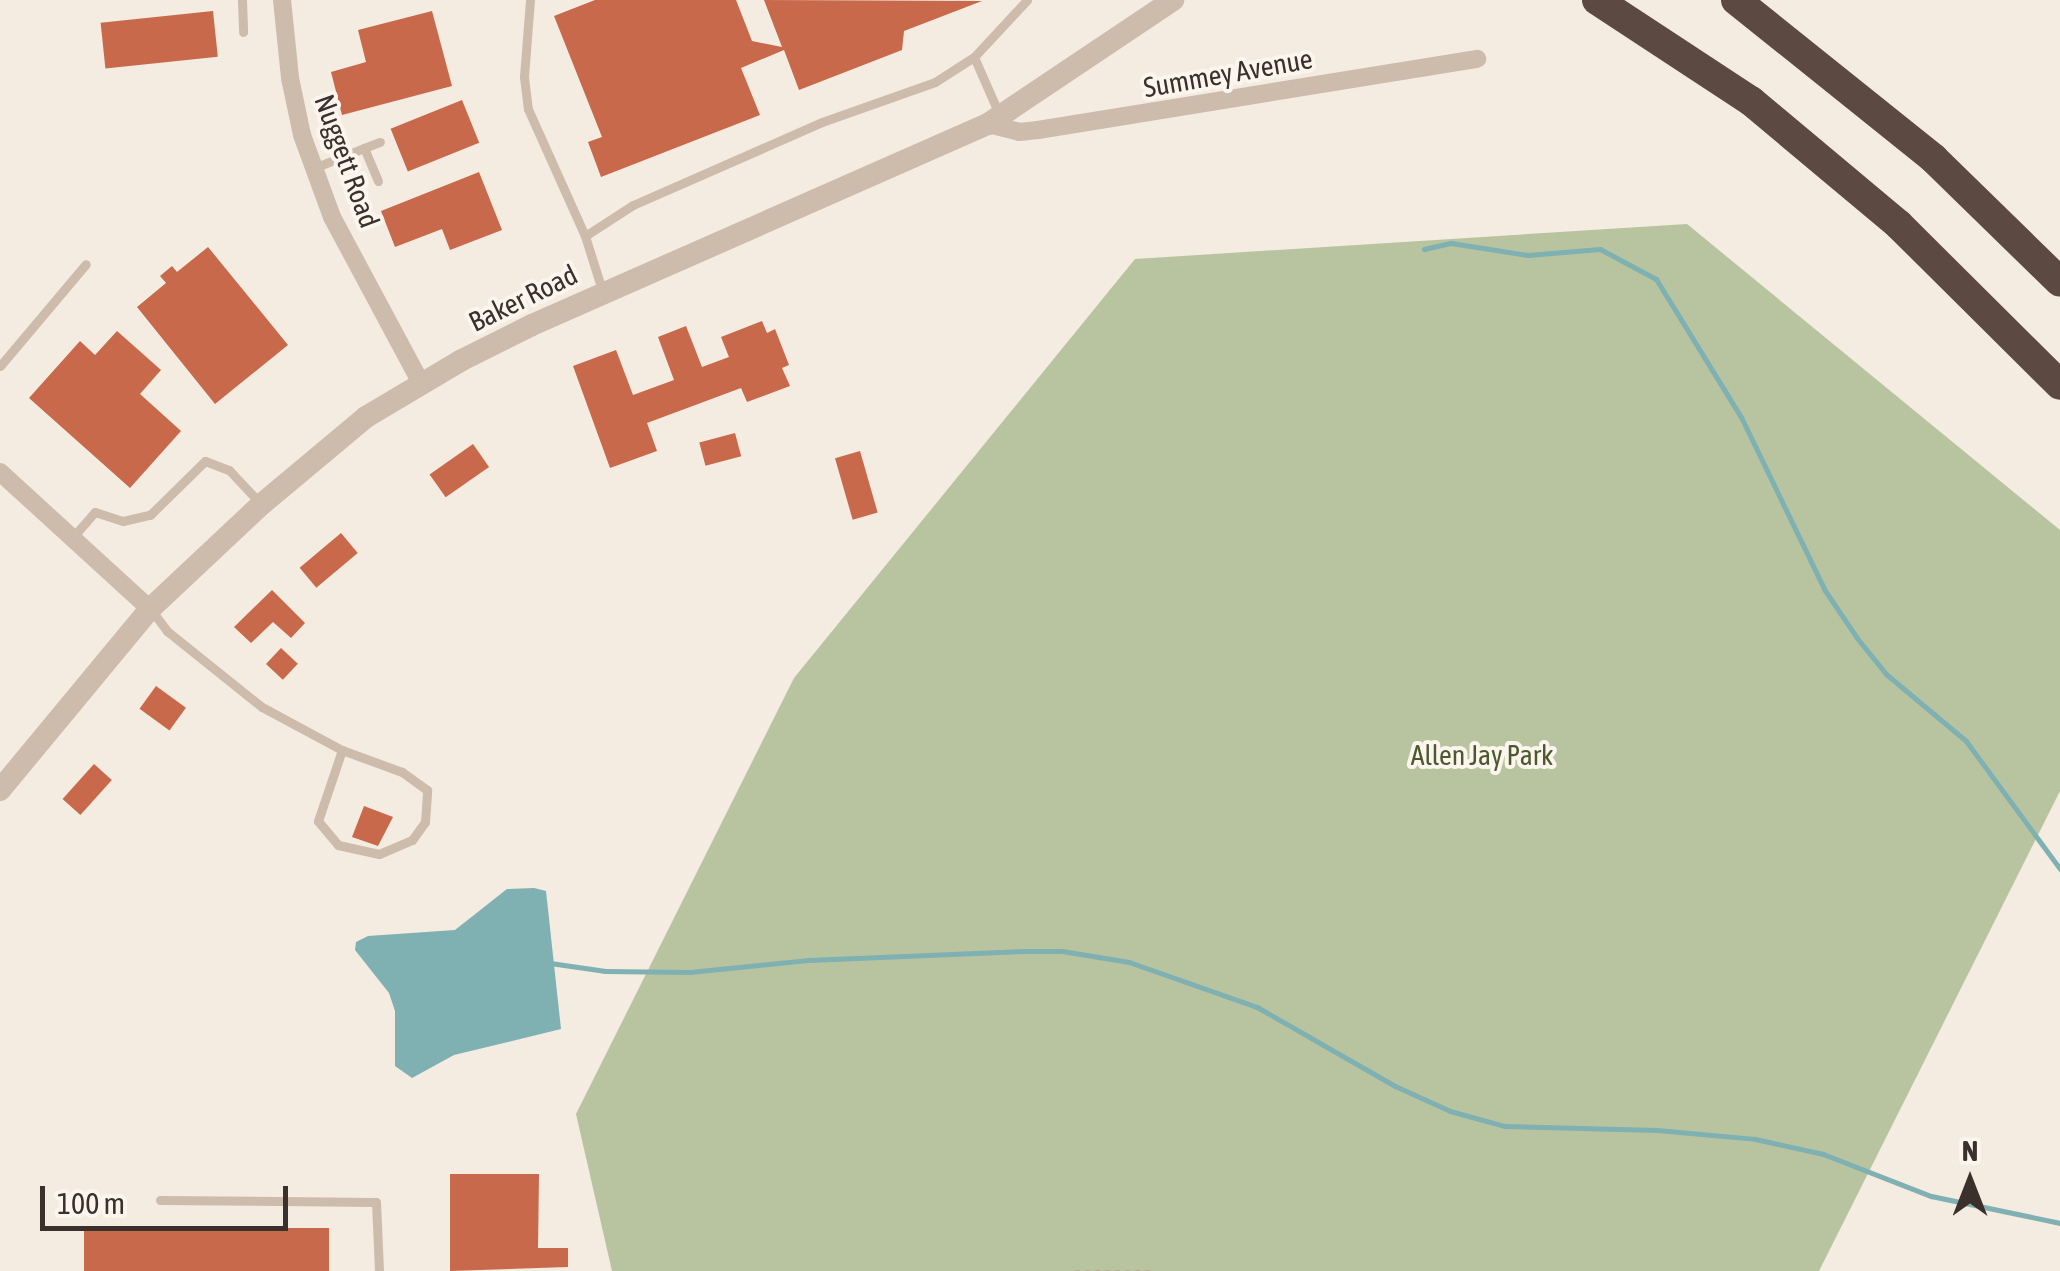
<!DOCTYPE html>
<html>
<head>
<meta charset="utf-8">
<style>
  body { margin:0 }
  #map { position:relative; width:2060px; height:1271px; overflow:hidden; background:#f4ebe1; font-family:"Asap Condensed",sans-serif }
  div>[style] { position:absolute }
  .green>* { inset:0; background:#b8c4a0 }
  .water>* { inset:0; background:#7fb0b2 }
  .stream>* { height:5px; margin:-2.5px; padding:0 2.5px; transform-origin:2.5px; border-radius:2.5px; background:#7fb0b2 }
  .building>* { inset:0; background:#c8694b; transform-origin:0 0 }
  .path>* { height:2.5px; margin-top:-1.25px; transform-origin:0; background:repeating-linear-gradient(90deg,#b9a596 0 5px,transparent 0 10px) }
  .service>* { height:9px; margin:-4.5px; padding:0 4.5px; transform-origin:4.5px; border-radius:4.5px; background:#cdbbac }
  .minor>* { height:18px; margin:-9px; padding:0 9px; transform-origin:9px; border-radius:9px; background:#cdbbac }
  .tertiary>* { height:22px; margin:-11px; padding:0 11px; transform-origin:11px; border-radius:11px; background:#cdbbac }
  .motorway>* { height:30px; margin:-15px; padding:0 15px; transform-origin:15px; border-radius:15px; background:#5c4a42 }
  span { translate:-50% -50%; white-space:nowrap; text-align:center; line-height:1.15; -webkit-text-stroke:8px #fbf5ee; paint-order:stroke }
  .street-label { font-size:28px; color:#3b302b }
  .park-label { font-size:28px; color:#4a5a2e }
  .north { position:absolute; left:1920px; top:1131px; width:100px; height:100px; -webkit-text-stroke:8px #fbf5ee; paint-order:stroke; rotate:0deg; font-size:28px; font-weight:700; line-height:40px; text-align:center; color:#3b302b }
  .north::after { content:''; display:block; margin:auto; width:35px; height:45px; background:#3b302b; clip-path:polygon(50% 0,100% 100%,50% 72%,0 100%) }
  .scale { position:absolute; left:40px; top:1186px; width:248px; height:45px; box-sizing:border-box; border:5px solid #3b302b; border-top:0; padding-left:12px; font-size:30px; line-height:35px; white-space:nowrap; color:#3b302b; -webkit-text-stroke:8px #fbf5ee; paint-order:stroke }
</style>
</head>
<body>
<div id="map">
  <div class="green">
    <div style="clip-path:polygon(1687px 224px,2060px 530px,2060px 791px,1819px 1271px,612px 1271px,576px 1114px,794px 678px,1135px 259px)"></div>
  </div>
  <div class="water">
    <div style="clip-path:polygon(534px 888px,546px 891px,561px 1029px,454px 1055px,412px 1078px,395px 1066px,395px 1011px,389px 993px,355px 950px,356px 942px,368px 936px,455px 930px,507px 889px)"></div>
  </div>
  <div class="stream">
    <div style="left:1424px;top:249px;width:28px;rotate:-13deg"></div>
    <div style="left:1451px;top:243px;width:78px;rotate:8.9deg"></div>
    <div style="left:1528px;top:255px;width:72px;rotate:-4.8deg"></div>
    <div style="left:1600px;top:249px;width:64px;rotate:28.2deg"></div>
    <div style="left:1656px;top:279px;width:164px;rotate:58.4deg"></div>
    <div style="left:1742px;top:419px;width:189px;rotate:64.2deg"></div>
    <div style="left:1824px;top:589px;width:59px;rotate:56deg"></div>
    <div style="left:1857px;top:638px;width:46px;rotate:51.1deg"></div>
    <div style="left:1886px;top:674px;width:104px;rotate:39.9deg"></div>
    <div style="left:1966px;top:741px;width:159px;rotate:53.7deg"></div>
    <div style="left:550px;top:963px;width:56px;rotate:8.3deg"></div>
    <div style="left:605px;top:971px;width:85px;rotate:0.7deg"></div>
    <div style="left:690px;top:972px;width:120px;rotate:-5.8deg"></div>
    <div style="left:809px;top:960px;width:216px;rotate:-2.4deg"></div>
    <div style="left:1025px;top:951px;width:37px"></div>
    <div style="left:1062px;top:951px;width:68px;rotate:9.3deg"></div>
    <div style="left:1129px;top:962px;width:136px;rotate:19.4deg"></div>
    <div style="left:1257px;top:1007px;width:159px;rotate:29.8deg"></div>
    <div style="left:1395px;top:1086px;width:60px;rotate:24.4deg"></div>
    <div style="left:1450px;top:1111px;width:57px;rotate:15.3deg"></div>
    <div style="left:1505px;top:1126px;width:152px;rotate:1.5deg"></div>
    <div style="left:1657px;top:1130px;width:98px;rotate:5.2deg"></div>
    <div style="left:1755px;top:1139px;width:70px;rotate:12.4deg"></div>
    <div style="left:1823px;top:1154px;width:116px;rotate:21.3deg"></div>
    <div style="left:1931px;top:1196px;width:132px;rotate:11.8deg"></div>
  </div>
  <div class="building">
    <div style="clip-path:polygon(595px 0,736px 0,752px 41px,782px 47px,764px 0,982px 1px,904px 31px,902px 50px,799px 90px,784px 50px,741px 68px,760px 115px,601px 177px,588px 142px,602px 137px,554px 16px)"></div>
    <div style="left:213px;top:11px;width:46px;height:113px;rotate:84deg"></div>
    <div style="clip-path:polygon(432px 11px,452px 86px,342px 115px,331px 72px,366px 62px,358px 30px)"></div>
    <div style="left:462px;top:100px;width:46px;height:77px;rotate:68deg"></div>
    <div style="clip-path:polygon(479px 172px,502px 230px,450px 250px,442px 229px,395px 247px,381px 211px)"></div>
    <div style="clip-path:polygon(208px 247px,288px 345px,215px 404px,137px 307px,166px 283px,160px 276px,172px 266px,177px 272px)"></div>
    <div style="clip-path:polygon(762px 321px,767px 333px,775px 329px,789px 365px,782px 368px,790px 386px,747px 402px,741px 388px,647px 423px,657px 451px,610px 468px,573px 366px,616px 350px,633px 395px,674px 380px,658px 337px,686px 326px,702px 367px,729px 357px,721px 337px)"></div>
    <div style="clip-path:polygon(117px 331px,161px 370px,140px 394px,181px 431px,130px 488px,29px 398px,80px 341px,95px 355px)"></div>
    <div style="left:735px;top:433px;width:24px;height:37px;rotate:75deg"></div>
    <div style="left:473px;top:444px;width:28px;height:53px;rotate:55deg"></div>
    <div style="left:860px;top:451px;width:64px;height:26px;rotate:74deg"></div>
    <div style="left:341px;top:533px;width:26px;height:54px;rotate:50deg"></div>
    <div style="clip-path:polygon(272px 590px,305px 623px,291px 638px,273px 622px,251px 643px,234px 627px)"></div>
    <div style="left:281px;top:648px;width:23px;height:22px;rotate:43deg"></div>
    <div style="left:156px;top:686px;width:37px;height:28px;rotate:36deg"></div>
    <div style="left:94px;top:764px;width:24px;height:47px;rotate:42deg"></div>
    <div style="clip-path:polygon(364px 806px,393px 817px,378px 846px,352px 837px)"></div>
    <div style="clip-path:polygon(450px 1174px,539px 1174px,538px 1248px,568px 1248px,568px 1267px,450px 1271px)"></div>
    <div style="left:329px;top:1228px;width:43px;height:245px;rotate:90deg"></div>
  </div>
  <div class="path">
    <div style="left:1075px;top:1271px;width:78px"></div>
  </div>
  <div class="service">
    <div style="left:242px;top:0;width:32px;rotate:88deg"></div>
    <div style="left:530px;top:0;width:77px;rotate:94.5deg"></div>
    <div style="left:524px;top:77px;width:32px;rotate:83deg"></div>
    <div style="left:528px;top:109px;width:139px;rotate:65.8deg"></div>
    <div style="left:585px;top:236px;width:57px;rotate:72.5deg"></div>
    <div style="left:974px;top:57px;width:62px;rotate:66.3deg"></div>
    <div style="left:314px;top:168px;width:54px;rotate:-21.8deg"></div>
    <div style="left:378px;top:181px;width:36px;rotate:-113deg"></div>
    <div style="left:364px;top:148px;width:17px;rotate:-21deg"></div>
    <div style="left:585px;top:236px;width:57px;rotate:-32.9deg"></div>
    <div style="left:633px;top:205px;width:206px;rotate:-23.7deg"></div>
    <div style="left:822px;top:122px;width:120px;rotate:-19.5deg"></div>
    <div style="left:935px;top:82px;width:46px;rotate:-32.7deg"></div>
    <div style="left:974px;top:57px;width:78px;rotate:-47.1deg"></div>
    <div style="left:0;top:366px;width:133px;rotate:-49.9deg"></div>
    <div style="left:73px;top:537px;width:33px;rotate:-49deg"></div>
    <div style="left:95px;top:512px;width:29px;rotate:18deg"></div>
    <div style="left:123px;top:521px;width:28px;rotate:-13deg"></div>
    <div style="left:150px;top:515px;width:77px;rotate:-44.5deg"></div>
    <div style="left:205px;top:461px;width:26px;rotate:21deg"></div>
    <div style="left:229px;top:470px;width:44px;rotate:46.8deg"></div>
    <div style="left:152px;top:611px;width:25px;rotate:53deg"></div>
    <div style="left:167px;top:631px;width:122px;rotate:38.7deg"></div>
    <div style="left:262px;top:707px;width:91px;rotate:28.3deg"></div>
    <div style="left:342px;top:750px;width:75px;rotate:108.7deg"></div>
    <div style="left:318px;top:821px;width:31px;rotate:50deg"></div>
    <div style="left:338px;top:845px;width:42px;rotate:12.4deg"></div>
    <div style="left:379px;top:854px;width:36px;rotate:-23deg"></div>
    <div style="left:412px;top:840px;width:22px;rotate:-54deg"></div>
    <div style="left:425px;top:822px;width:32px;rotate:-86deg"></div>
    <div style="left:427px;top:790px;width:31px;rotate:-144deg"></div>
    <div style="left:402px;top:772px;width:64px;rotate:-159.9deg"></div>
    <div style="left:160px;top:1200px;width:216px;rotate:0.5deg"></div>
    <div style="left:376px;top:1202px;width:69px;rotate:87.5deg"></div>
  </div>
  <div class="minor">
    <div style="left:282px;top:0;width:78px;rotate:84.1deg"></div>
    <div style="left:290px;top:78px;width:58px;rotate:78.1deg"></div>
    <div style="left:302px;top:135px;width:87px;rotate:69.9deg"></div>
    <div style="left:332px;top:217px;width:188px;rotate:61.8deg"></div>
    <div style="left:988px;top:124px;width:32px;rotate:14deg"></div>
    <div style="left:1019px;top:132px;width:19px;rotate:-6deg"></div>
    <div style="left:1038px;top:130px;width:445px;rotate:-9.2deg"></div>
    <div style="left:0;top:472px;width:203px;rotate:42.4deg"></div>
  </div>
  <div class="tertiary">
    <div style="left:0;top:790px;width:235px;rotate:-50.4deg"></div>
    <div style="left:150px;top:609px;width:154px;rotate:-43.2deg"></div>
    <div style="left:262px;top:504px;width:136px;rotate:-39.9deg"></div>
    <div style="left:366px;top:417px;width:112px;rotate:-30.7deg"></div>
    <div style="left:462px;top:360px;width:78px;rotate:-26.6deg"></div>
    <div style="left:532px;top:325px;width:498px;rotate:-23.8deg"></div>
    <div style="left:988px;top:124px;width:223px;rotate:-33.8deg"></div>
  </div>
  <div class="motorway">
    <div style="left:1597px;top:0;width:184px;rotate:33.3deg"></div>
    <div style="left:1751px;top:101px;width:192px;rotate:39.9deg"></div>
    <div style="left:1898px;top:224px;width:228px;rotate:44.8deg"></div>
    <div style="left:1736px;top:0;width:253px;rotate:38.7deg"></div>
    <div style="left:1933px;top:158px;width:177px;rotate:44.3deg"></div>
  </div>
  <div class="street-label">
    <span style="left:1228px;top:73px;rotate:-10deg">Summey Avenue</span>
    <span style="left:347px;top:161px;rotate:70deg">Nuggett Road</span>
    <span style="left:523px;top:298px;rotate:-26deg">Baker Road</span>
  </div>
  <div class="park-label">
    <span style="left:1482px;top:755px">Allen Jay Park</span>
  </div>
  <div class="north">N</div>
  <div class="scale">100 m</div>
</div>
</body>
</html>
